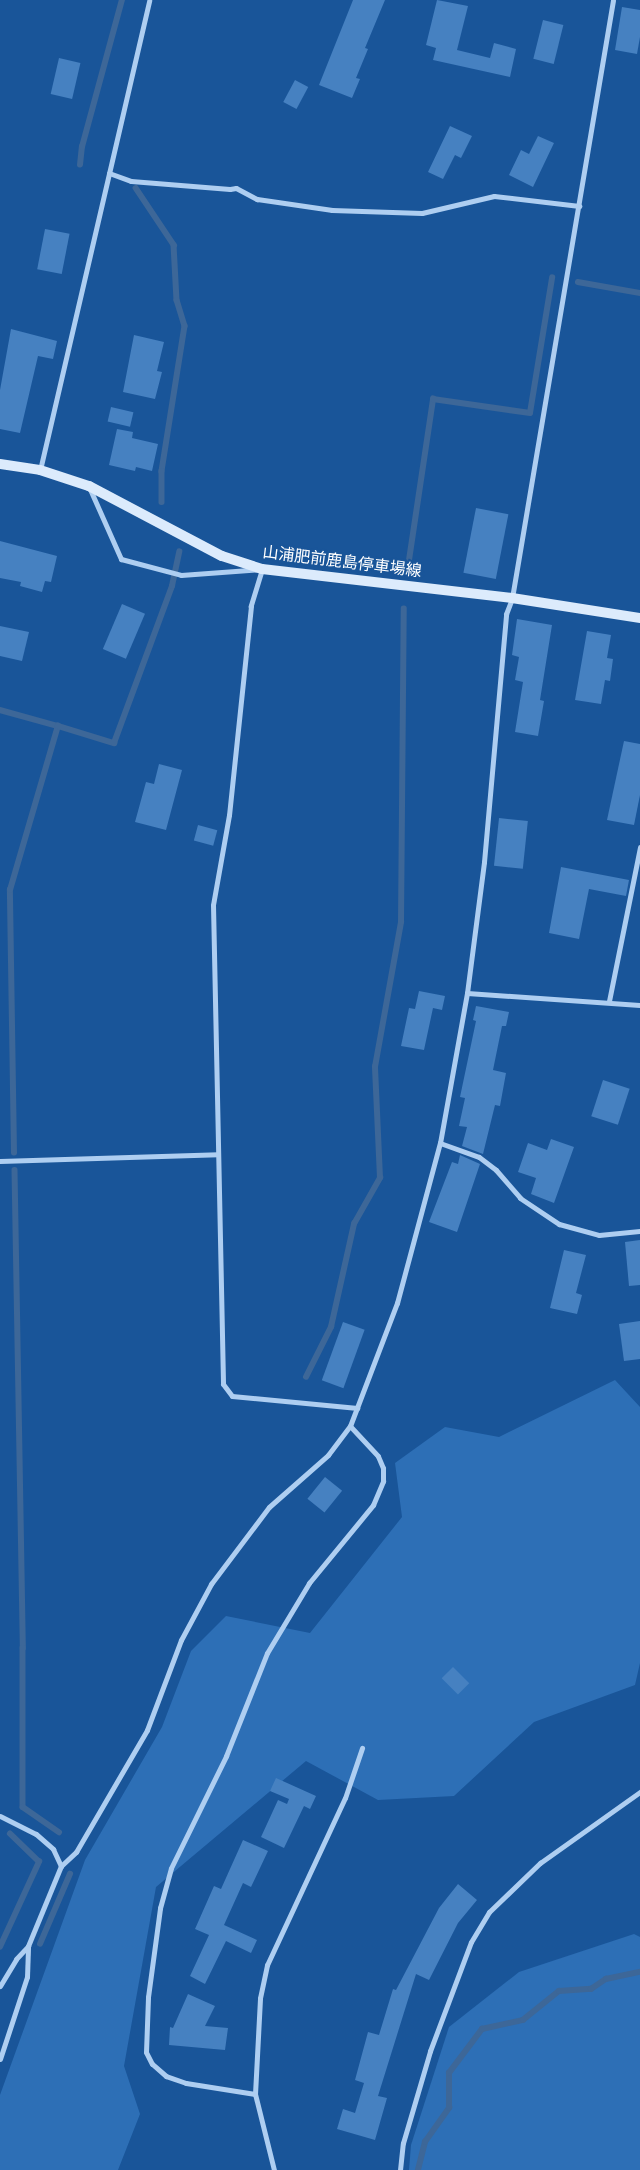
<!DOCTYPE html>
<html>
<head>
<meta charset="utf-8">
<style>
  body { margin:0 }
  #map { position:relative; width:640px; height:2170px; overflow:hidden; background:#195599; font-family:Karla,"Noto Sans JP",sans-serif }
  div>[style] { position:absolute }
  .green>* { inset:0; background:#2d6fb6 }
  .stream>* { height:5.5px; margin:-2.75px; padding:0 2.75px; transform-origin:2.75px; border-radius:2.75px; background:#3d6798 }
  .building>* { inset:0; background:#4681c1; transform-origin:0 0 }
  .street>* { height:5px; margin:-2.5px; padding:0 2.5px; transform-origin:2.5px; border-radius:2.5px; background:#aecef1 }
  .secondary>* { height:10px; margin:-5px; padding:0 5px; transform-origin:5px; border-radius:5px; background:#dcebfc }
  span { translate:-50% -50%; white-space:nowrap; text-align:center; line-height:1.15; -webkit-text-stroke:4.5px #195599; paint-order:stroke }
  .street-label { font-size:16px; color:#fff }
</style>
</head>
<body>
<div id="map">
  <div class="green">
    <div style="clip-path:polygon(615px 1380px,640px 1407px,640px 1663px,635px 1685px,534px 1722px,454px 1796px,378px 1800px,306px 1761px,156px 1887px,124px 2066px,140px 2114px,118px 2170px,0 2170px,0 2095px,85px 1860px,162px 1727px,191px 1651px,226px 1616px,310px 1633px,402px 1517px,395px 1463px,445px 1427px,499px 1437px)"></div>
    <div style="clip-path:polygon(634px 1934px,640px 1937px,640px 2170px,409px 2170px,411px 2145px,449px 2027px,519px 1972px)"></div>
  </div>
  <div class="stream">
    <div style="left:80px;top:165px;width:18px;rotate:-84deg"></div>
    <div style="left:82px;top:147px;width:152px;rotate:-74.8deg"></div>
    <div style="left:136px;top:188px;width:69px;rotate:56.3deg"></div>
    <div style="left:174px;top:245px;width:55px;rotate:86.9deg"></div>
    <div style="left:177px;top:300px;width:27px;rotate:73deg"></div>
    <div style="left:185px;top:326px;width:147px;rotate:99deg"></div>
    <div style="left:162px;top:471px;width:31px;rotate:90deg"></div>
    <div style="left:578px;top:282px;width:63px;rotate:10.1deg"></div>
    <div style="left:408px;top:567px;width:170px;rotate:-81.5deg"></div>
    <div style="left:433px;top:399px;width:98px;rotate:8.2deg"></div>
    <div style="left:530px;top:413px;width:137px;rotate:-80.7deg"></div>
    <div style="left:0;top:710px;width:60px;rotate:15.4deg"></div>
    <div style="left:14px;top:1153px;width:263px;rotate:-90.9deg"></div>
    <div style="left:10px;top:890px;width:171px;rotate:-73.7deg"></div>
    <div style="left:58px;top:726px;width:59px;rotate:16.9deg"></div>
    <div style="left:114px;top:743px;width:167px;rotate:-69.7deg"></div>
    <div style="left:172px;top:586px;width:35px;rotate:-78deg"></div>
    <div style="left:15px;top:1170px;width:478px;rotate:89deg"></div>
    <div style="left:23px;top:1648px;width:159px;rotate:90deg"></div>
    <div style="left:23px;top:1807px;width:44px;rotate:34.8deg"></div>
    <div style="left:306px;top:1377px;width:56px;rotate:-63.4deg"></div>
    <div style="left:331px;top:1327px;width:106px;rotate:-77.4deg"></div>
    <div style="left:354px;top:1224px;width:53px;rotate:-60.5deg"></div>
    <div style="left:380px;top:1178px;width:111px;rotate:-92.6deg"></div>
    <div style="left:375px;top:1067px;width:147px;rotate:-79.8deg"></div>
    <div style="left:401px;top:922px;width:313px;rotate:-89.5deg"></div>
    <div style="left:40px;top:1944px;width:76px;rotate:-66.8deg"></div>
    <div style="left:0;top:1947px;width:94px;rotate:-65.4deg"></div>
    <div style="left:39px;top:1862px;width:40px;rotate:-136deg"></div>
    <div style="left:418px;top:2170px;width:29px;rotate:-76deg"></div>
    <div style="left:425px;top:2142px;width:42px;rotate:-54.8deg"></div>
    <div style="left:449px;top:2108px;width:35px;rotate:-90deg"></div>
    <div style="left:449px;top:2073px;width:55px;rotate:-53.1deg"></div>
    <div style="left:482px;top:2029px;width:42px;rotate:-12.4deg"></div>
    <div style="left:523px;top:2020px;width:46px;rotate:-38.9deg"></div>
    <div style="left:559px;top:1991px;width:32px;rotate:-4deg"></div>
    <div style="left:591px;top:1989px;width:18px;rotate:-34deg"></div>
    <div style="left:606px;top:1979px;width:35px;rotate:-12deg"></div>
  </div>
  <div class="building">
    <div style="clip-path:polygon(353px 0,385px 0,365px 48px,368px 49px,356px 78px,360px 79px,352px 98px,319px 85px)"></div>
    <div style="clip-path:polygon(437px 0,468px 6px,457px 50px,490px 58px,494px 43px,516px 49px,510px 77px,433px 60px,436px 48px,426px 45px)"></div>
    <div style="clip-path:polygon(622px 7px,640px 10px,640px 37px,637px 54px,615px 50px)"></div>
    <div style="left:543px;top:20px;width:21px;height:40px;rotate:14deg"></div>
    <div style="left:59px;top:58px;width:22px;height:37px;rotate:13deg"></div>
    <div style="left:295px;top:80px;width:15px;height:25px;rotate:28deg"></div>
    <div style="clip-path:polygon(450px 126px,472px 136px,461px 158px,455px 155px,443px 179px,428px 172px)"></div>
    <div style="clip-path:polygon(538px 136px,554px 143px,533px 187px,509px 175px,521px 150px,529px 154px)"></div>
    <div style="left:45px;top:229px;width:25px;height:41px;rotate:11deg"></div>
    <div style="clip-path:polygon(11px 329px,57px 341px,53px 359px,38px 356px,20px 433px,0 429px,0 390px)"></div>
    <div style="clip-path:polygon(134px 335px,164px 342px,157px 371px,162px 372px,155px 399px,123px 392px)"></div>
    <div style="left:111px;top:407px;width:23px;height:15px;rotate:13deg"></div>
    <div style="clip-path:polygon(117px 429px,133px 432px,132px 438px,158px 444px,152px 471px,136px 467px,135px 471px,109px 465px)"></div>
    <div style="left:476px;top:508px;width:33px;height:66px;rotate:11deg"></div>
    <div style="clip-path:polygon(0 541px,57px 556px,51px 582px,45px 581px,42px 592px,20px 586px,21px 582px,0 578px)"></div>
    <div style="left:122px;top:604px;width:25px;height:49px;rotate:23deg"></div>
    <div style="clip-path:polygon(517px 619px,552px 625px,540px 700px,544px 701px,538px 736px,515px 732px,523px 682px,515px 680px,519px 657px,512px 655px)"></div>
    <div style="clip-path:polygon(0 626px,29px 632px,22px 661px,0 656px)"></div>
    <div style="clip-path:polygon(587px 631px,611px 635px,607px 658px,613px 659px,610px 681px,605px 680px,601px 704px,575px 700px)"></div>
    <div style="clip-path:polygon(624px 741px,640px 744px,640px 795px,634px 825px,607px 820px)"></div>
    <div style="clip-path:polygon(159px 764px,182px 770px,166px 830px,135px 822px,146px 782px,154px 784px)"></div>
    <div style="left:499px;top:818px;width:29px;height:48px;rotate:6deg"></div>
    <div style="left:198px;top:825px;width:20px;height:16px;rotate:15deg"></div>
    <div style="clip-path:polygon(561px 867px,629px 880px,626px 896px,589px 889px,579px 939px,549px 933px)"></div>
    <div style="clip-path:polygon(419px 991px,445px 996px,442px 1010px,433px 1008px,424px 1050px,401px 1046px,409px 1008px,415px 1009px)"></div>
    <div style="clip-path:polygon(476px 1006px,509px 1012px,506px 1026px,502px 1026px,493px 1070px,506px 1073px,500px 1106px,495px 1105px,483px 1154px,462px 1146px,467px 1127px,459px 1126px,465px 1098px,460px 1097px,476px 1021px,473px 1020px)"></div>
    <div style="left:603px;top:1080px;width:28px;height:38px;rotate:18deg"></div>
    <div style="clip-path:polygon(551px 1139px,574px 1147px,554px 1203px,531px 1194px,536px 1178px,518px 1172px,528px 1143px,547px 1150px)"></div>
    <div style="clip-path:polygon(460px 1155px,480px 1164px,457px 1232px,429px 1222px,452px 1162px,458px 1164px)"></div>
    <div style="clip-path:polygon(640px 1240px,640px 1285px,629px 1286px,625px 1242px)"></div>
    <div style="clip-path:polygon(564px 1250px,586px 1255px,576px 1293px,582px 1295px,577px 1314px,550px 1308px)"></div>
    <div style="clip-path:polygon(640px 1321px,640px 1359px,624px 1361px,619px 1324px)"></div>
    <div style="left:343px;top:1322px;width:23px;height:62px;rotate:20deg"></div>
    <div style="left:325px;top:1477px;width:22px;height:28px;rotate:39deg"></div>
    <div style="left:453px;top:1667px;width:23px;height:16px;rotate:45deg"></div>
    <div style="clip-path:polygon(276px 1778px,316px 1796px,310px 1809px,304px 1806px,284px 1848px,261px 1837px,278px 1800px,287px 1804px,289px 1799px,270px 1791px)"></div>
    <div style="clip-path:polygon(243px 1840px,268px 1851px,251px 1887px,243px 1883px,224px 1925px,257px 1940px,251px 1953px,226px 1941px,205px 1984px,190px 1976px,209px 1935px,195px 1929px,214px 1886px,221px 1889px)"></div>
    <div style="clip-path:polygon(458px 1884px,477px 1900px,458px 1923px,429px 1980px,416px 1974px,378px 2096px,387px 2098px,375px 2140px,337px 2129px,343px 2109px,355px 2113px,364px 2083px,355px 2080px,368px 2032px,379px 2035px,393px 1989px,396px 1990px,439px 1908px)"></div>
    <div style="clip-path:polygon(188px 1994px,215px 2006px,205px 2026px,228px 2028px,225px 2050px,169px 2045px,170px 2027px,173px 2028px)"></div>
  </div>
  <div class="street">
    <div style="left:109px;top:173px;width:23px;rotate:20deg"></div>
    <div style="left:131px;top:181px;width:99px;rotate:4.6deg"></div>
    <div style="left:230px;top:189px;width:6px;rotate:-9deg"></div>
    <div style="left:236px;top:188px;width:24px;rotate:28deg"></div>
    <div style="left:257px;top:199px;width:76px;rotate:8.3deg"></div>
    <div style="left:332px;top:210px;width:90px;rotate:1.9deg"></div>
    <div style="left:422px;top:213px;width:74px;rotate:-13.3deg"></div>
    <div style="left:494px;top:196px;width:86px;rotate:6.7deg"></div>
    <div style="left:40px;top:470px;width:482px;rotate:-76.9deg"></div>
    <div style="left:89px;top:487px;width:79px;rotate:66deg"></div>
    <div style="left:121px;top:559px;width:62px;rotate:14.9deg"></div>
    <div style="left:181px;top:575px;width:81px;rotate:-4.2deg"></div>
    <div style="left:262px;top:569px;width:39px;rotate:107deg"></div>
    <div style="left:251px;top:606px;width:210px;rotate:96deg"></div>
    <div style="left:229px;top:815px;width:91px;rotate:100.1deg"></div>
    <div style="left:213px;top:905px;width:479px;rotate:88.8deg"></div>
    <div style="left:223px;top:1384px;width:15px;rotate:53deg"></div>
    <div style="left:232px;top:1396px;width:126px;rotate:5.5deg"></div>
    <div style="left:467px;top:993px;width:173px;rotate:4deg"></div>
    <div style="left:609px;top:1001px;width:157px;rotate:-78.6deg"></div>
    <div style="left:440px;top:1143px;width:41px;rotate:19.7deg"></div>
    <div style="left:479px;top:1157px;width:21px;rotate:37deg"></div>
    <div style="left:496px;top:1170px;width:37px;rotate:49deg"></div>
    <div style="left:520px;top:1198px;width:47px;rotate:33.7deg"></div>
    <div style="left:559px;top:1224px;width:41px;rotate:15.4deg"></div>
    <div style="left:599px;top:1235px;width:41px;rotate:-5.6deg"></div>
    <div style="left:0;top:1161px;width:218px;rotate:-1.8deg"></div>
    <div style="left:0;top:1816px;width:40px;rotate:26.6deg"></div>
    <div style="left:36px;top:1834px;width:23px;rotate:41deg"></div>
    <div style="left:53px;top:1849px;width:19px;rotate:65deg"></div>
    <div style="left:0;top:1986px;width:31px;rotate:-59deg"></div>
    <div style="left:16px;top:1959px;width:18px;rotate:-47deg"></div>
    <div style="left:28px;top:1946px;width:87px;rotate:-67.6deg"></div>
    <div style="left:61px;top:1866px;width:21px;rotate:-43deg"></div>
    <div style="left:76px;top:1852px;width:141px;rotate:-59.8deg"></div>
    <div style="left:147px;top:1730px;width:96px;rotate:-69.3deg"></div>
    <div style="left:181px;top:1640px;width:64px;rotate:-61.8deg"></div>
    <div style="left:211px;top:1584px;width:96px;rotate:-53deg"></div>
    <div style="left:269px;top:1507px;width:79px;rotate:-41.4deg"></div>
    <div style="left:328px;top:1455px;width:36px;rotate:-53deg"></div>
    <div style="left:350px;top:1426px;width:132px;rotate:-69.1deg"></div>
    <div style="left:397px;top:1303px;width:166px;rotate:-75deg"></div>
    <div style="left:440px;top:1143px;width:152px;rotate:-79.8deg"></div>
    <div style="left:467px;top:993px;width:132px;rotate:-82.6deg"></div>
    <div style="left:484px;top:862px;width:249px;rotate:-84.9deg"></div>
    <div style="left:506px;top:614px;width:17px;rotate:-69deg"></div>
    <div style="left:512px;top:598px;width:606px;rotate:-80.41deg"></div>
    <div style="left:0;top:2059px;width:86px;rotate:-71.8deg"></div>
    <div style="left:27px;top:1977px;width:30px;rotate:-88deg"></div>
    <div style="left:255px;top:2094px;width:70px;rotate:-170.9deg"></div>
    <div style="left:186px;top:2083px;width:21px;rotate:-161deg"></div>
    <div style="left:166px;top:2076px;width:18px;rotate:-139deg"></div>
    <div style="left:152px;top:2064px;width:13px;rotate:-117deg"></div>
    <div style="left:146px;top:2052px;width:55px;rotate:-87.9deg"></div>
    <div style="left:148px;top:1997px;width:90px;rotate:-82.3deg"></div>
    <div style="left:160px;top:1908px;width:41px;rotate:-74.6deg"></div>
    <div style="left:171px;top:1868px;width:125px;rotate:-63.8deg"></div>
    <div style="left:226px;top:1756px;width:111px;rotate:-68.3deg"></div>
    <div style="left:267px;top:1653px;width:82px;rotate:-59deg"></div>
    <div style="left:309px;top:1583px;width:101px;rotate:-50.6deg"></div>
    <div style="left:373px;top:1505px;width:26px;rotate:-67deg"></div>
    <div style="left:383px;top:1481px;width:13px;rotate:-90deg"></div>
    <div style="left:383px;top:1468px;width:13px;rotate:-113deg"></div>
    <div style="left:378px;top:1456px;width:41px;rotate:-133deg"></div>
    <div style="left:274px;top:2170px;width:78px;rotate:-104deg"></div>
    <div style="left:255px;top:2094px;width:96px;rotate:-87deg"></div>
    <div style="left:260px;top:1998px;width:34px;rotate:-78deg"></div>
    <div style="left:267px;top:1965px;width:184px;rotate:-65deg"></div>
    <div style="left:345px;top:1798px;width:53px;rotate:-71.2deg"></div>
    <div style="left:400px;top:2170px;width:27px;rotate:-84deg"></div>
    <div style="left:403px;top:2143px;width:96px;rotate:-73.6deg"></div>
    <div style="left:430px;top:2051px;width:116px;rotate:-69.4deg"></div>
    <div style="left:471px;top:1942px;width:35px;rotate:-59deg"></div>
    <div style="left:489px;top:1912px;width:71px;rotate:-43.9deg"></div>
    <div style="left:540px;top:1863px;width:123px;rotate:-35.4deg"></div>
  </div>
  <div class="secondary">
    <div style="left:0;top:464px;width:40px;rotate:8.5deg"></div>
    <div style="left:40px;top:470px;width:52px;rotate:18.1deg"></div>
    <div style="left:89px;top:486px;width:150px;rotate:27.8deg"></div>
    <div style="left:222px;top:556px;width:42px;rotate:18deg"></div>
    <div style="left:262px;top:569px;width:252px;rotate:6.6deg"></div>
    <div style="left:512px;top:598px;width:130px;rotate:8.9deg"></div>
  </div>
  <div class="street-label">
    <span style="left:342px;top:562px;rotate:7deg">山浦肥前鹿島停車場線</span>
  </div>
</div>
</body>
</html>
